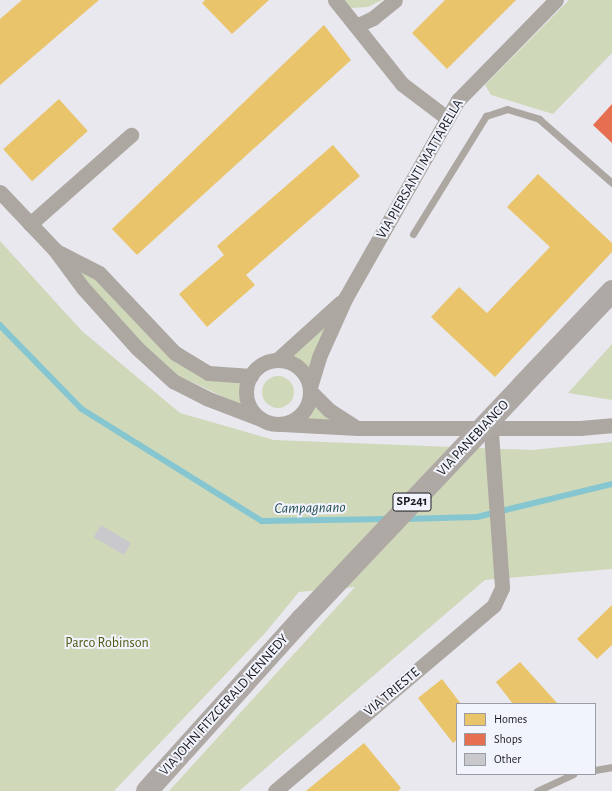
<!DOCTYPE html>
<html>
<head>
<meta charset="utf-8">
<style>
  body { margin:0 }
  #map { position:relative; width:612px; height:791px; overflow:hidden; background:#e8e8ee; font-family:"Alegreya Sans",sans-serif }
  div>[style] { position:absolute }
  .green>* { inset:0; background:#d0d8ba }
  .round { border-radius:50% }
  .homes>* { inset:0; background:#e9c46a; transform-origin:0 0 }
  .shops>* { inset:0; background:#e76f51 }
  .stream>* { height:5.5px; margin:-2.75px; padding:0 2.75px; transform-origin:2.75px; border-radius:2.75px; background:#86c6d0 }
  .building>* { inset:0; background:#c9c9cd; transform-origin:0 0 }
  .service>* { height:7px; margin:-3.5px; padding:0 3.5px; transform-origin:3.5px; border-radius:3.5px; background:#ada7a2 }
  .minor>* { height:15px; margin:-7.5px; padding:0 7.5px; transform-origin:7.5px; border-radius:7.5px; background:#ada7a2 }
  .minor>.ring { margin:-7.5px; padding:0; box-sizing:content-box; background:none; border:15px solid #ada7a2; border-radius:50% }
  .primary>* { height:22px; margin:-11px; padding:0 11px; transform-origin:11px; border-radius:11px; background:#afa9a6 }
  .minor-bridge>* { height:15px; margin:-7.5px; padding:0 7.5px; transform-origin:7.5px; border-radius:7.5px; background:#ada7a2 }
  .primary-bridge>* { height:22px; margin:-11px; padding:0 11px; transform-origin:11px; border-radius:11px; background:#afa9a6 }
  span { translate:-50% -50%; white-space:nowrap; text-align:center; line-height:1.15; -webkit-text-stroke:4px #f2f4fd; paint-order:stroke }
  .shield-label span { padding:1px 3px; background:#f2f4fd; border:1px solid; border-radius:3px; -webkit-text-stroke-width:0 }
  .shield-label { font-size:13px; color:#191a1e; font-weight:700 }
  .street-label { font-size:14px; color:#191a1e }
  .park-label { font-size:14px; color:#4e5a12 }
  .water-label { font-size:15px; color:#265055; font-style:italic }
  .legend { position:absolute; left:456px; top:703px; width:140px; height:72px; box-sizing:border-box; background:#f2f4fd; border:1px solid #9b9da4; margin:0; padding:5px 7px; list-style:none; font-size:12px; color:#191a1e }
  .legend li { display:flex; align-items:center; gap:8px; height:20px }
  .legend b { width:20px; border:1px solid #9b9da4 }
</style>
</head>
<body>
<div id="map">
  <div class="green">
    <div style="clip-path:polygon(344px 0,382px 0,368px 7px,351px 8px)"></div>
    <div style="clip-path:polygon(569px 0,612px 0,612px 53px,553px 114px,491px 95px,485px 85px)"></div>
    <div style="clip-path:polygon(0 241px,82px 331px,180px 413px,274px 440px,532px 450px,612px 442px,612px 569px,485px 580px,239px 791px,169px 791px,355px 587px,299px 592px,265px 633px,114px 791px,0 791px)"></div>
    <div style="clip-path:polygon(76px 266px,99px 280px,173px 357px,244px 380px,242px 393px,247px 408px,177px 375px,141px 344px,88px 285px)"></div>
    <div style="clip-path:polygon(334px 315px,310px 377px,302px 365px,289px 359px)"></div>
    <div style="clip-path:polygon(612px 344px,612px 400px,568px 393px)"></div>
    <div class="round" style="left:262px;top:376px;width:32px;height:32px"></div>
    <div style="clip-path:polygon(316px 402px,349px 425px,296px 422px,306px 416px)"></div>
  </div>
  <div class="homes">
    <div style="clip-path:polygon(22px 0,99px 0,0 85px,0 19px)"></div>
    <div style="clip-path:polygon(205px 0,269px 0,232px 34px,202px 3px)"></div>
    <div style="clip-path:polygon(445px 0,516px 0,447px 69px,412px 33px)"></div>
    <div style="clip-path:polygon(324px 25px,351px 60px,137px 255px,112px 229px)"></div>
    <div style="left:59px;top:99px;width:43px;height:75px;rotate:48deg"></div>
    <div style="clip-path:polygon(333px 145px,360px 176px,246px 275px,255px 285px,207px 327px,179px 294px,224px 255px,217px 246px)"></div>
    <div style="clip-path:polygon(538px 174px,612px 243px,612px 252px,495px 377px,431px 317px,459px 287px,487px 313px,550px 247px,507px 207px)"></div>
    <div style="clip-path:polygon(612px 605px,612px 645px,597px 659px,577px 639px)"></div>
    <div style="clip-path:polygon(520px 662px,558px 704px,513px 704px,496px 682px)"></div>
    <div style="clip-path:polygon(442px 679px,461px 704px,457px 704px,457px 740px,453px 743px,418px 698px)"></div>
    <div style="clip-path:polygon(364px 743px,401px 788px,398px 791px,306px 791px)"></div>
  </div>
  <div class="shops">
    <div style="clip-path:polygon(612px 104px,612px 143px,593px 125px)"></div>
  </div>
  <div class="stream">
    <div style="left:0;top:325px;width:117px;rotate:45.7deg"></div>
    <div style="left:82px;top:409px;width:212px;rotate:31.9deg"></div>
    <div style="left:262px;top:521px;width:126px;rotate:-0.9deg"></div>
    <div style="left:404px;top:519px;width:73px;rotate:-1.6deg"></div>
    <div style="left:477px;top:517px;width:139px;rotate:-13.7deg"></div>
  </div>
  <div class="building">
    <div style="left:101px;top:525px;width:35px;height:14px;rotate:31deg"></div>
  </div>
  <div class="service">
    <div style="left:413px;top:234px;width:139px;rotate:-58.3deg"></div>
    <div style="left:486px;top:116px;width:22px;rotate:-18deg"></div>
    <div style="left:507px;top:109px;width:34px;rotate:17deg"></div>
    <div style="left:539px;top:119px;width:97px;rotate:41.2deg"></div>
    <div style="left:595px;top:770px;width:17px;rotate:-10deg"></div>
    <div style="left:537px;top:791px;width:40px;rotate:-25deg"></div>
  </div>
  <div class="minor">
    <div style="left:335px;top:0;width:107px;rotate:51.4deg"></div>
    <div style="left:402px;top:84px;width:56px;rotate:37.1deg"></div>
    <div style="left:356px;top:26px;width:19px;rotate:-25deg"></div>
    <div style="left:373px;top:18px;width:28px;rotate:-39deg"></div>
    <div style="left:0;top:192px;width:80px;rotate:46.5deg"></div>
    <div style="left:55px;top:250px;width:47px;rotate:53.6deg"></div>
    <div style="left:83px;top:288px;width:81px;rotate:48deg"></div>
    <div style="left:137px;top:348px;width:49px;rotate:42.5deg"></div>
    <div style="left:173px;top:381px;width:37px;rotate:27deg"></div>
    <div style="left:206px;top:398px;width:59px;rotate:20.9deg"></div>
    <div style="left:30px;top:224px;width:135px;rotate:-41.4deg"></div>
    <div style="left:58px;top:252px;width:46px;rotate:27.1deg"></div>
    <div style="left:99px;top:273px;width:110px;rotate:46.5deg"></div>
    <div style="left:175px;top:353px;width:39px;rotate:31deg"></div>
    <div style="left:208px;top:373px;width:43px;rotate:4deg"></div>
    <div style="left:277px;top:360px;width:86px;rotate:-42.2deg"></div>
    <div class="ring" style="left:246px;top:360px;width:49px;height:49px"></div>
    <div style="left:310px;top:387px;width:31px;rotate:-73deg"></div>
    <div style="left:319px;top:357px;width:66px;rotate:-65.8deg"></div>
    <div style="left:346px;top:297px;width:227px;rotate:-60.4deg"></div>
    <div style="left:458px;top:100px;width:140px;rotate:-45.6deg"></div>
    <div style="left:310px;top:391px;width:27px;rotate:45deg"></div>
    <div style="left:329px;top:410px;width:31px;rotate:33deg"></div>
    <div style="left:282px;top:424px;width:76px;rotate:3deg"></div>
    <div style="left:358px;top:428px;width:222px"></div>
    <div style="left:580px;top:428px;width:32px;rotate:-5deg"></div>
    <div style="left:275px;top:791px;width:287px;rotate:-40.3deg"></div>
    <div style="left:494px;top:605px;width:19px;rotate:-65deg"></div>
  </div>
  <div class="primary">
    <div style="left:522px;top:386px;width:131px;rotate:-46.5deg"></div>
    <div style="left:147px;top:791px;width:232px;rotate:-48deg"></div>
  </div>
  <div class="minor-bridge">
    <div style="left:490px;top:419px;width:169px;rotate:85.9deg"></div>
  </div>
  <div class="primary-bridge">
    <div style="left:302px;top:619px;width:320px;rotate:-46.6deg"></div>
  </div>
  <div class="shield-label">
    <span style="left:412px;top:502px">SP241</span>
  </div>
  <div class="street-label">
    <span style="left:420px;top:169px;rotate:-60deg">VIA PIERSANTI MATTARELLA</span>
    <span style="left:473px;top:438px;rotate:-47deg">VIA PANEBIANCO</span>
    <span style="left:392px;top:692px;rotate:-40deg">VIA TRIESTE</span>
    <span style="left:224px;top:705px;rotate:-48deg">VIA JOHN FITZGERALD KENNEDY</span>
  </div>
  <div class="park-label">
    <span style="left:107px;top:643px">Parco Robinson</span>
  </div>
  <div class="water-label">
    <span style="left:310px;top:508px;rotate:-1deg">Campagnano</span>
  </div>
  <ul class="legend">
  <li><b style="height:11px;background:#e9c46a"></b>Homes</li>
  <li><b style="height:11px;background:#e76f51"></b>Shops</li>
  <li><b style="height:11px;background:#c9c9cd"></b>Other</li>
  </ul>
</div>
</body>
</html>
